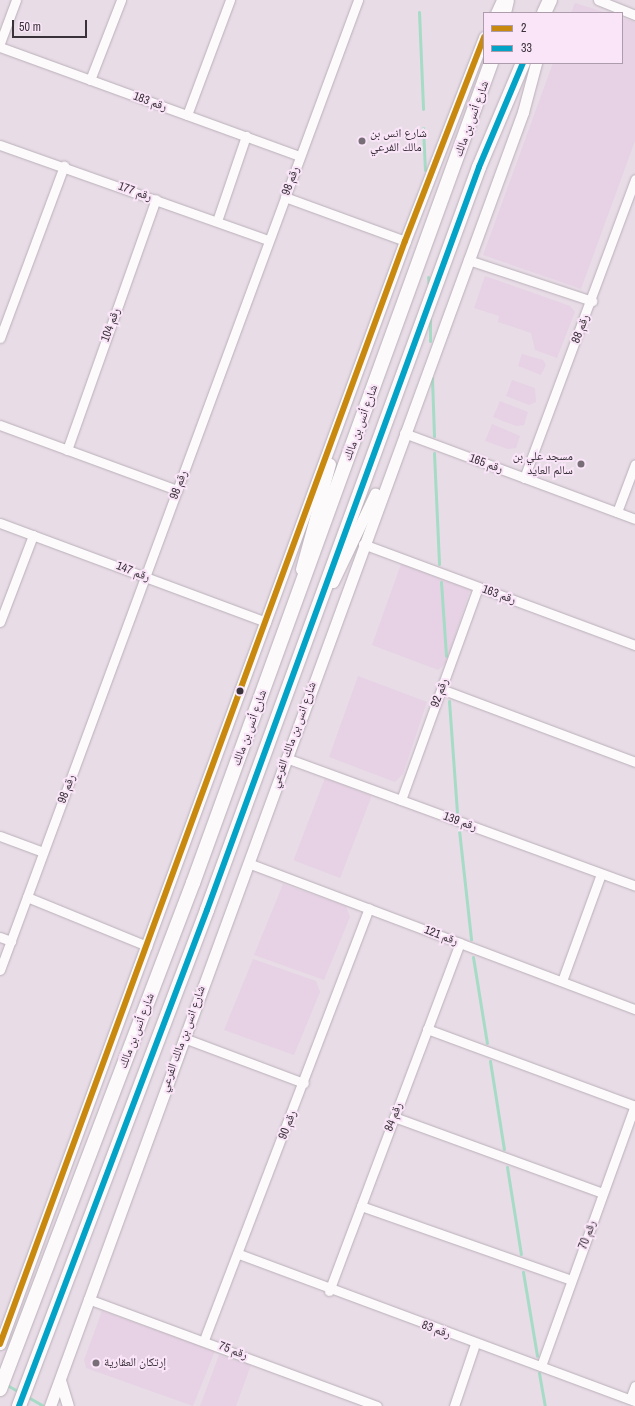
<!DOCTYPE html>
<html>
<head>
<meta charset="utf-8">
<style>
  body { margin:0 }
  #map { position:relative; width:635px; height:1406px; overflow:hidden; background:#e8dce7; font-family:"Archivo Narrow","Noto Naskh Arabic",sans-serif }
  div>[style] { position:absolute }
  .built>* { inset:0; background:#e6d2e4; transform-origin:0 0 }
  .stream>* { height:3px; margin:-1.5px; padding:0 1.5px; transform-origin:1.5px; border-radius:1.5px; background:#a6dbc6 }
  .roads { filter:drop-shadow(0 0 1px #b9b0b8) drop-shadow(0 0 1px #b9b0b8) }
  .minor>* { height:9px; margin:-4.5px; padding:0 4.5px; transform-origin:4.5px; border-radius:4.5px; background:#fcfafb }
  .tertiary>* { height:11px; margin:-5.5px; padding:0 5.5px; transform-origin:5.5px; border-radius:5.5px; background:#fcfafb }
  .primary>* { height:14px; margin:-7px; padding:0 7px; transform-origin:7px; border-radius:7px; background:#fcfafb }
  .bus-1>* { height:6px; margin:-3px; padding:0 3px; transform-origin:3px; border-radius:3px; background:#c8890e }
  .bus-2>* { height:6px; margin:-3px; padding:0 3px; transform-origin:3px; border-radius:3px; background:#03a3c7 }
  .dots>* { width:11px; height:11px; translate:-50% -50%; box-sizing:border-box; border:2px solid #fae5f8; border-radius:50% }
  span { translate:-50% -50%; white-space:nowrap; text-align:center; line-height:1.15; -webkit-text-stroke:4px #fae5f8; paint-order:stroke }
  .street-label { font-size:12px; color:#3a323a }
  .poi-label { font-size:12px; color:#3a323a }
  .left { translate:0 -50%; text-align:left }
  .right { translate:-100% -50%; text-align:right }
  .legend { position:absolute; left:483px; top:12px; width:140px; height:52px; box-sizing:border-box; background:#fae5f8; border:1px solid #ad9dac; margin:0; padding:5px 7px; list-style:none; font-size:12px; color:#3a323a }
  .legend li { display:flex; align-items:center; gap:8px; height:20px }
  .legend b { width:20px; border:1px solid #ad9dac }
  .scale { position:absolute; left:12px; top:20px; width:75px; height:18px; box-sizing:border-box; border:2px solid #3a323a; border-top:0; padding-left:5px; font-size:12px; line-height:14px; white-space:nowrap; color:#3a323a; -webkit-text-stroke:3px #fae5f8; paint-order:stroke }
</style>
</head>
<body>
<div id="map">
  <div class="built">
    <div style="clip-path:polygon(575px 3px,607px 13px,571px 13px)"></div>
    <div style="clip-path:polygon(622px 18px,635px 22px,635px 141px,581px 289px,483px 255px,553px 63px,622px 63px)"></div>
    <div style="clip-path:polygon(485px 276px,570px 306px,575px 312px,557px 358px,535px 350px,531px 333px,498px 322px,499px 316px,474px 308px)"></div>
    <div style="clip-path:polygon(522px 354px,543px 360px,546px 365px,541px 375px,518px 366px)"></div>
    <div style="clip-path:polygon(512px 380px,535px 388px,536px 402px,529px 405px,506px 396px)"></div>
    <div style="clip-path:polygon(500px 401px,528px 412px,524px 425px,516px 426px,493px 417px)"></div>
    <div style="clip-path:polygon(492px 424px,520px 436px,516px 448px,508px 449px,485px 441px)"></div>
    <div style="clip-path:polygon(401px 564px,470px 590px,446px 663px,438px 670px,372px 645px)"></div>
    <div style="clip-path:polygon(358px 676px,427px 702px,403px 774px,395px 782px,329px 757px)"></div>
    <div style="left:325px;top:778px;width:50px;height:88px;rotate:21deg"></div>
    <div style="clip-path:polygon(283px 884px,346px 906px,350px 917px,324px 980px,254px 955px)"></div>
    <div style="clip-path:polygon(253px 959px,316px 981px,320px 992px,294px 1055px,224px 1030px)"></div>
    <div style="clip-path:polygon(102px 1311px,215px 1351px,193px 1406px,86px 1368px,84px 1360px)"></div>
    <div style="clip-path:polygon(219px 1355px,251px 1365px,236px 1406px,200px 1406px)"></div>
  </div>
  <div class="stream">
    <div style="left:419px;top:12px;width:97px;rotate:87.6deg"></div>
    <div style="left:423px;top:128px;width:42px;rotate:87.3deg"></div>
    <div style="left:428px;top:277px;width:10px;rotate:84deg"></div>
    <div style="left:430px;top:319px;width:22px;rotate:90deg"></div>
    <div style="left:432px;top:378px;width:58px;rotate:88deg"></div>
    <div style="left:434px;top:453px;width:111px;rotate:87.4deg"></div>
    <div style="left:441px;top:582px;width:74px;rotate:86.1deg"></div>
    <div style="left:449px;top:701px;width:111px;rotate:85.9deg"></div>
    <div style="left:459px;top:830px;width:110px;rotate:83.7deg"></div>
    <div style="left:473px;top:957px;width:87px;rotate:80.8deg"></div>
    <div style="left:490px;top:1061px;width:89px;rotate:81deg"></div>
    <div style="left:507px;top:1167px;width:88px;rotate:80.9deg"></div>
    <div style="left:523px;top:1272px;width:85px;rotate:80.5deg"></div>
    <div style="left:539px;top:1373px;width:34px;rotate:80deg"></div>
    <div style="left:7px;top:1385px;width:14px;rotate:30deg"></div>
    <div style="left:28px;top:1397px;width:16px;rotate:30deg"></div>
  </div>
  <div class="roads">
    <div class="minor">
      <div style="left:598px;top:0;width:40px;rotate:22deg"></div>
      <div style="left:0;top:43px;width:46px;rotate:-69.6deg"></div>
      <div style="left:0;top:47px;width:319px;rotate:20deg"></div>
      <div style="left:90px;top:80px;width:86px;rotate:-68.8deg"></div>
      <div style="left:187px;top:115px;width:123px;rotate:-69.5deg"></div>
      <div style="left:0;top:145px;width:285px;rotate:19.5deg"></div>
      <div style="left:285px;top:197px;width:128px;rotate:20.1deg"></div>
      <div style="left:217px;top:221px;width:90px;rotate:-71.2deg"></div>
      <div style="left:468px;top:260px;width:131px;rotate:18.3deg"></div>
      <div style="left:0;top:338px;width:184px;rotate:-69.6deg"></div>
      <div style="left:0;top:425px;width:189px;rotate:20.2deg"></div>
      <div style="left:404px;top:433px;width:246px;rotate:20.4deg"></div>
      <div style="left:67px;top:450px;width:266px;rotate:-70.5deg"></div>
      <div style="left:524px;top:478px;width:319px;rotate:-69.6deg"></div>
      <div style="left:617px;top:512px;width:51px;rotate:-69.4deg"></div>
      <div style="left:0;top:523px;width:284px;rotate:20.4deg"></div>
      <div style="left:363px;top:544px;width:290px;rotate:20.4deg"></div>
      <div style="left:0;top:622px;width:93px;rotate:-69.2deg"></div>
      <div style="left:441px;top:689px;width:207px;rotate:20.6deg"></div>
      <div style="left:286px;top:758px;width:372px;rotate:20.1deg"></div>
      <div style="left:401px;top:800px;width:226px;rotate:-70.1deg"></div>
      <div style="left:0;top:836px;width:46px;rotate:20.4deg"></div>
      <div style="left:248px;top:863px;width:414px;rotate:20.7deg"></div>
      <div style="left:27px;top:897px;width:130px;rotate:22.2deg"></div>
      <div style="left:0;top:937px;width:12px;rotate:20deg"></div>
      <div style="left:0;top:970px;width:1034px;rotate:-69.74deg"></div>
      <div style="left:562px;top:981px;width:114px;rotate:-70deg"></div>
      <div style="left:427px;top:1029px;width:222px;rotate:20.3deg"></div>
      <div style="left:184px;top:1038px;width:128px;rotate:20.6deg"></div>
      <div style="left:394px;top:1117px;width:222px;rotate:20deg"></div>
      <div style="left:361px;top:1206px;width:223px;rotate:19.4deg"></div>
      <div style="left:239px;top:1254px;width:422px;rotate:20.4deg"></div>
      <div style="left:329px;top:1291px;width:372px;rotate:-69.4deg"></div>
      <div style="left:88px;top:1299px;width:308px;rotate:20.3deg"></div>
      <div style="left:204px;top:1340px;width:462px;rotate:-69.1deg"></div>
      <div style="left:541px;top:1366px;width:277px;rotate:-70.2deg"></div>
      <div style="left:630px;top:1399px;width:14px;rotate:-69deg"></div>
      <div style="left:454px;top:1406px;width:65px;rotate:-71.3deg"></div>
    </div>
    <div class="tertiary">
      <div style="left:496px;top:13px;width:14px;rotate:-65deg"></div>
      <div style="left:301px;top:569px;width:109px;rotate:-74.6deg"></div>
      <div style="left:333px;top:582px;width:98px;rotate:-64.5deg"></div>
      <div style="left:0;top:1344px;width:1175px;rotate:-69.84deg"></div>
      <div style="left:405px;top:241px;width:219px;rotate:-68.8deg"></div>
      <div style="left:60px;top:1380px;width:27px;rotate:73deg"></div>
      <div style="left:50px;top:1406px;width:1378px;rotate:-69.92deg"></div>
      <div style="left:523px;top:112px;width:51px;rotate:-75.1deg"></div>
    </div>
    <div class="primary">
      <div style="left:504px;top:13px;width:13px;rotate:-77deg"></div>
      <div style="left:544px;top:13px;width:14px;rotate:-65deg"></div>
      <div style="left:0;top:1389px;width:542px;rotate:-69.12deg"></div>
      <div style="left:193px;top:883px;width:872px;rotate:-70.03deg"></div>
      <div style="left:19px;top:1406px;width:530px;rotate:-69.24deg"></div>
      <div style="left:207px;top:910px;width:791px;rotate:-69.89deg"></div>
      <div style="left:479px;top:167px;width:113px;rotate:-67.1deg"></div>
    </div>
  </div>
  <div class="bus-1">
    <div style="left:0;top:1344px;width:1175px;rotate:-69.84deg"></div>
    <div style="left:405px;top:241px;width:219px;rotate:-68.8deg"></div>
  </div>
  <div class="bus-2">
    <div style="left:19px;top:1406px;width:530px;rotate:-69.24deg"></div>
    <div style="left:207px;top:910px;width:791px;rotate:-69.89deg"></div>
    <div style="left:479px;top:167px;width:113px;rotate:-67.1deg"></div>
  </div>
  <div class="dots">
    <div style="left:362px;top:141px;background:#776e77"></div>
    <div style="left:581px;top:464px;background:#776e77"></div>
    <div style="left:240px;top:691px;background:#3a323a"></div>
    <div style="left:96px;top:1363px;background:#776e77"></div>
  </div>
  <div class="street-label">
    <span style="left:150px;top:102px;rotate:20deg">رقم 183</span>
    <span style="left:472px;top:119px;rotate:-70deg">شارع أنس بن مالك</span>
    <span style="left:291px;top:181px;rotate:-70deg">رقم 98</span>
    <span style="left:135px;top:192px;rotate:20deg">رقم 177</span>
    <span style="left:111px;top:325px;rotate:-70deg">رقم 104</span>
    <span style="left:581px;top:329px;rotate:-69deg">رقم 88</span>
    <span style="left:361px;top:423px;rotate:-70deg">شارع أنس بن مالك</span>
    <span style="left:486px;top:464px;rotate:20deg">رقم 165</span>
    <span style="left:179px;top:485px;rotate:-70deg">رقم 98</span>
    <span style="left:133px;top:572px;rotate:21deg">رقم 147</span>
    <span style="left:499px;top:595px;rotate:20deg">رقم 163</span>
    <span style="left:440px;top:693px;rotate:-70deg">رقم 92</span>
    <span style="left:250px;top:728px;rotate:-70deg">شارع أنس بن مالك</span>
    <span style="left:294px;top:735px;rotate:-70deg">شارع انس بن مالك الفرعي</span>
    <span style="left:67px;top:789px;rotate:-70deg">رقم 98</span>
    <span style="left:460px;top:822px;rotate:20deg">رقم 139</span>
    <span style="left:441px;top:936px;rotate:21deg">رقم 121</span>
    <span style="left:137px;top:1031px;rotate:-69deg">شارع أنس بن مالك</span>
    <span style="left:183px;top:1039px;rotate:-70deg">شارع انس بن مالك الفرعي</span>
    <span style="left:394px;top:1117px;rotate:-69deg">رقم 84</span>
    <span style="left:288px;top:1125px;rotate:-69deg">رقم 90</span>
    <span style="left:588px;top:1235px;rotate:-70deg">رقم 70</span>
    <span style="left:436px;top:1330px;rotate:20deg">رقم 83</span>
    <span style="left:233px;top:1351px;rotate:21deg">رقم 75</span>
  </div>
  <div class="poi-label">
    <span class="left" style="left:370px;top:141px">شارع انس بن<br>مالك الفرعي</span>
    <span class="right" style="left:573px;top:464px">مسجد علي بن<br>سالم العايد</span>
    <span class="left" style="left:104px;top:1363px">إرتكان العقارية</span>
  </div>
  <ul class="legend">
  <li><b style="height:5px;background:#c8890e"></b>2</li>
  <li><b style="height:5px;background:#03a3c7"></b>33</li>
  </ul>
  <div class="scale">50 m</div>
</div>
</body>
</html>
